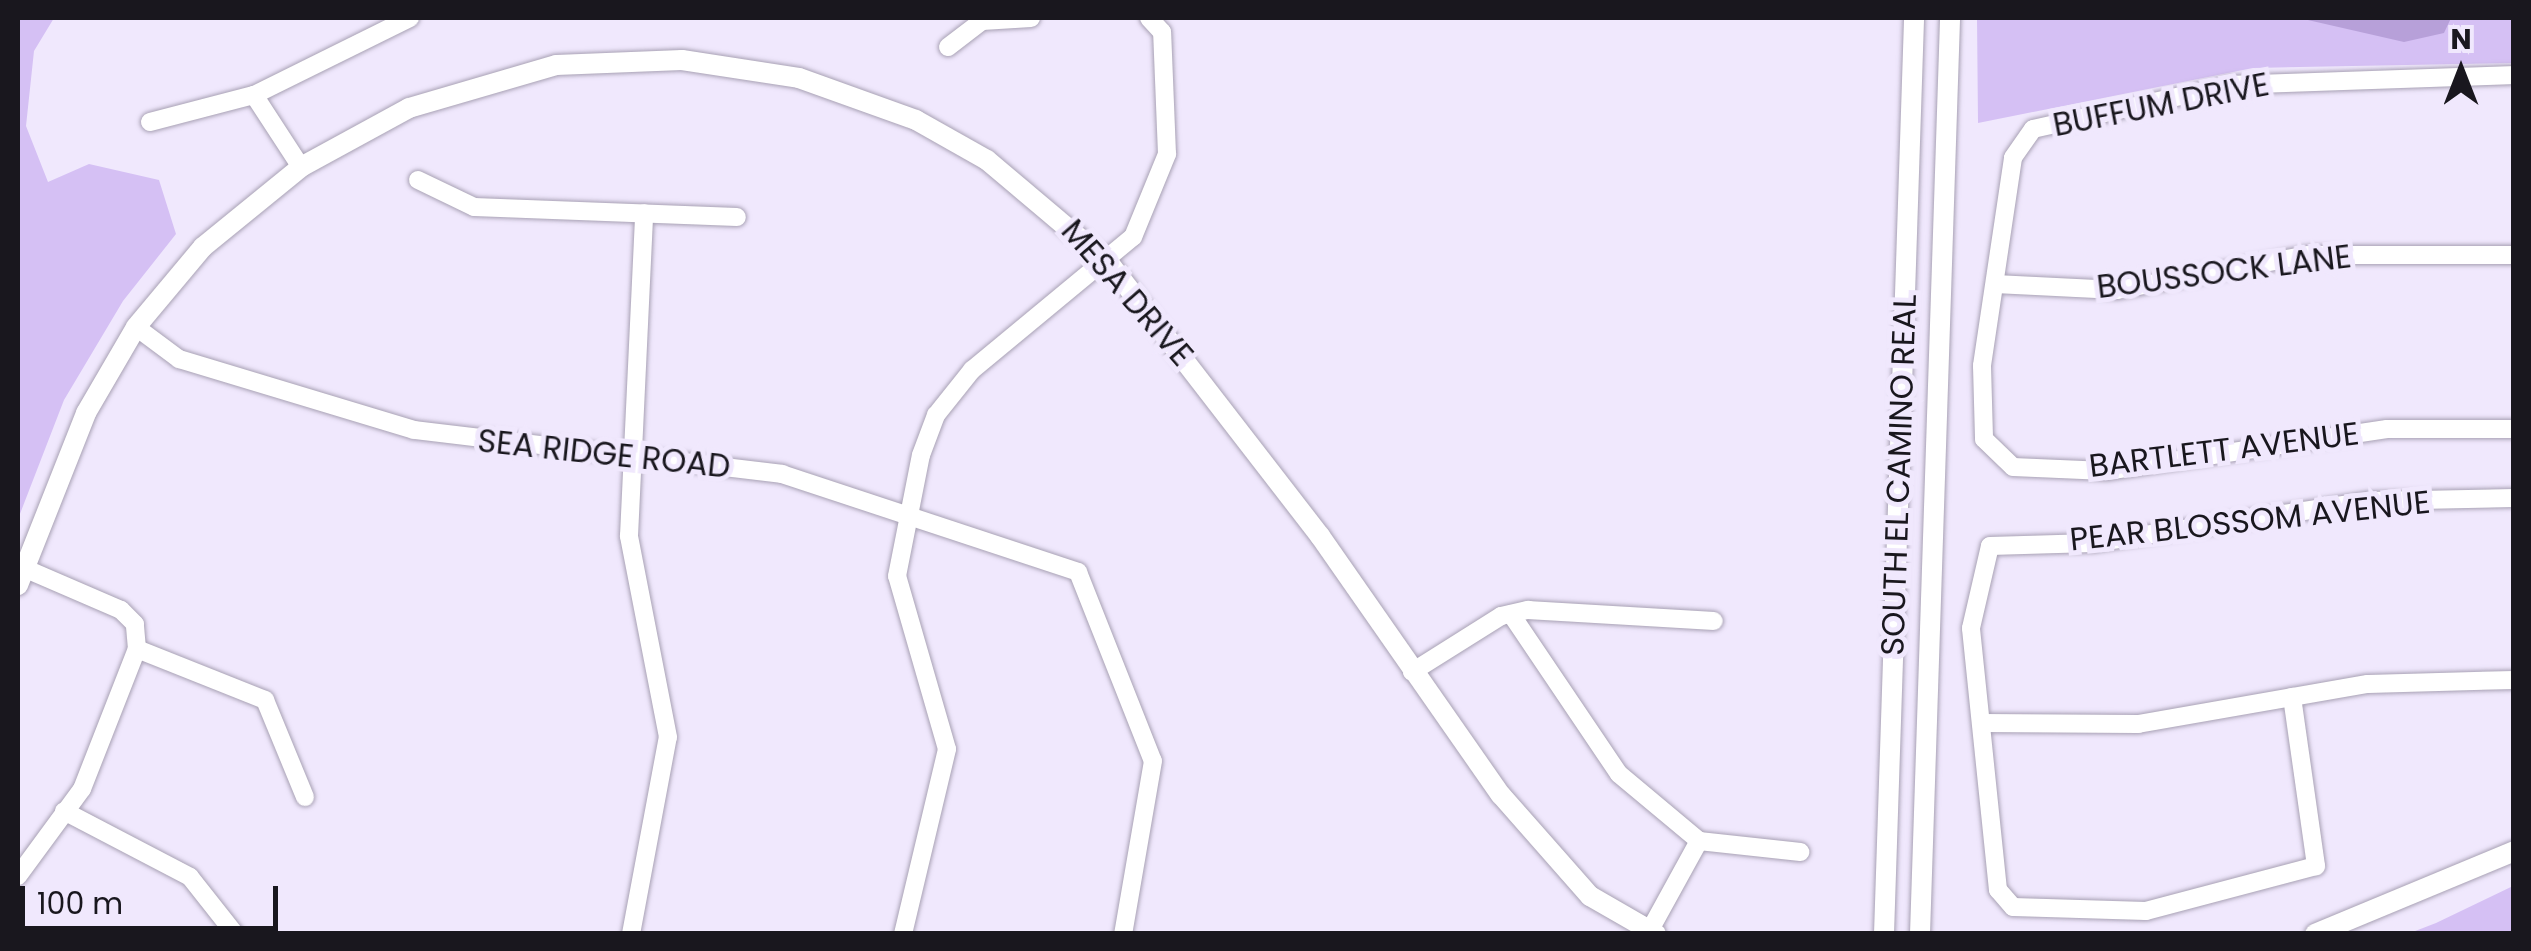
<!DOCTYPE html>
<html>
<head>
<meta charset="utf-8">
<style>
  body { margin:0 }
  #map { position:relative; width:2531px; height:951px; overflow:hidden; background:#f0e8fd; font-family:Poppins,sans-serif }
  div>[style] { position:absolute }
  .green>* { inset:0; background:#d5c0f4 }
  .water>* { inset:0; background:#b7a0d9 }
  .roads { filter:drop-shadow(0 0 2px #a8a1b4) drop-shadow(0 0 2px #a8a1b4) }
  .minor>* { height:18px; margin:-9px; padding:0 9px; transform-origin:9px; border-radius:9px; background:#fff }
  .major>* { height:20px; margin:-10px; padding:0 10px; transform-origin:10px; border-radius:10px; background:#fff }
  span { translate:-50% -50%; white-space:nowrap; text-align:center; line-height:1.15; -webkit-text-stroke:10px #f0e8fd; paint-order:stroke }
  .street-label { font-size:32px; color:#19171e }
  .frame { position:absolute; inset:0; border:20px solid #19171e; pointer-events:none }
  .north { position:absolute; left:2411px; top:20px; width:100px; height:100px; -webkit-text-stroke:8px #f0e8fd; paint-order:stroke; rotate:0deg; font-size:28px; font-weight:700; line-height:40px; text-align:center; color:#19171e }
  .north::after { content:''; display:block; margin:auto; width:35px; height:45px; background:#19171e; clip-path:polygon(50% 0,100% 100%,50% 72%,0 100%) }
  .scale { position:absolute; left:20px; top:886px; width:258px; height:45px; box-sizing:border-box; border:5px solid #19171e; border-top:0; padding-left:12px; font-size:30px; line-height:35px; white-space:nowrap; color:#19171e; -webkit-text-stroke:8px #f0e8fd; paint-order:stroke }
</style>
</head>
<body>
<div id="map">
  <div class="green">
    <div style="clip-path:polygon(18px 18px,54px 18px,34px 51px,26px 126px,48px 182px,89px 164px,159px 180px,176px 234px,123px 301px,64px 400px,18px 519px)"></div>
    <div style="clip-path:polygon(1977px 18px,2513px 18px,2513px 63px,2253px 68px,1978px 123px)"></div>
    <div style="clip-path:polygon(2513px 886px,2513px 933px,2410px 933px,2436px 923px)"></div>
  </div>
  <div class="water">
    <div style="clip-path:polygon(2299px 18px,2451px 18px,2444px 33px,2404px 42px)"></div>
  </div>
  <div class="roads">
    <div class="minor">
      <div style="left:948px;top:47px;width:43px;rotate:-37.4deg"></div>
      <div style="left:982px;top:21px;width:49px;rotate:-3.5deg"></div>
      <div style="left:2514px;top:75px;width:284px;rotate:178deg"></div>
      <div style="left:2230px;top:85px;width:202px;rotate:167.4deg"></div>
      <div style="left:2033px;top:129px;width:35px;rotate:125deg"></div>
      <div style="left:2013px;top:158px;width:210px;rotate:98.5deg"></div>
      <div style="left:1982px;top:366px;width:73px;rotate:88.4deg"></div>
      <div style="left:1984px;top:439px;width:40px;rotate:44deg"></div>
      <div style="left:2013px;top:467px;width:93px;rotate:2.5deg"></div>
      <div style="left:2106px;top:471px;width:284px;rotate:-8.5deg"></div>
      <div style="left:2387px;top:429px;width:127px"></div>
      <div style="left:254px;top:95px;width:86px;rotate:56.9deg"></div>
      <div style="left:150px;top:122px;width:107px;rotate:-14.6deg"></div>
      <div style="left:254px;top:95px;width:174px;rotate:-26.3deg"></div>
      <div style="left:418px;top:180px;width:62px;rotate:25.7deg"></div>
      <div style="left:474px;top:207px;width:263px;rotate:2.2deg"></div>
      <div style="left:1995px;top:284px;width:122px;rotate:2.8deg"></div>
      <div style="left:2117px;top:290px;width:194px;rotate:-10.4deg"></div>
      <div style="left:2308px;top:255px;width:206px"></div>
      <div style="left:136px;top:327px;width:54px;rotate:36.7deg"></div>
      <div style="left:179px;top:359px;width:245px;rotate:16.8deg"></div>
      <div style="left:414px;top:430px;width:371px;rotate:6.8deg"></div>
      <div style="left:782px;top:474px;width:312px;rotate:18.3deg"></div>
      <div style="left:1078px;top:572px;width:203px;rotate:68.4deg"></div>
      <div style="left:1153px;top:761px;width:176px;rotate:99.8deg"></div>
      <div style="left:1511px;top:614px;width:193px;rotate:56deg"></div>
      <div style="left:1619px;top:774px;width:104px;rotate:39.9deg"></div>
      <div style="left:137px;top:649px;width:138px;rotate:21.7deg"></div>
      <div style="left:265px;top:700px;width:105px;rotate:67.6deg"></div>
      <div style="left:1412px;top:672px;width:105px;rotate:-32.2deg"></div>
      <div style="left:1501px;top:616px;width:28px;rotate:-13deg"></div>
      <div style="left:1528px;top:610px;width:186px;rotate:3.4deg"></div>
      <div style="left:2292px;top:697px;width:171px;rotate:81.9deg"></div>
      <div style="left:2316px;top:866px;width:176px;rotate:165.2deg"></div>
      <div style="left:2146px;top:911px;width:133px;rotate:-178.3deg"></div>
      <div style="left:2013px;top:907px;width:23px;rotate:-131deg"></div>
      <div style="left:1998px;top:890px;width:263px;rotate:-95.9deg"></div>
      <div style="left:1971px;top:628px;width:84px;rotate:-77deg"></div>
      <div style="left:1990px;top:546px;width:102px;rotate:-1.7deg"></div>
      <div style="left:2092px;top:543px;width:281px;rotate:-8.6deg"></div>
      <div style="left:2370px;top:501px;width:144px;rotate:-1.2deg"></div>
      <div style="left:1981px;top:723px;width:157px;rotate:0.4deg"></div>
      <div style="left:2138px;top:724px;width:233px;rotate:-9.9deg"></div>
      <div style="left:2368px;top:684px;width:146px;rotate:-1.6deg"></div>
      <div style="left:64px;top:811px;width:142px;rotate:27.6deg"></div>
      <div style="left:190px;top:877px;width:73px;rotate:51.7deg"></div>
      <div style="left:1699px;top:841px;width:102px;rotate:6.2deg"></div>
      <div style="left:18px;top:876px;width:108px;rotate:-53.7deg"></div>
      <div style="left:82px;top:789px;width:150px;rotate:-68.6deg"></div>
      <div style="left:137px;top:649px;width:25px;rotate:-95deg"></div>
      <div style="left:135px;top:624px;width:20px;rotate:-135deg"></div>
      <div style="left:121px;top:610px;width:106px;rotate:-156.6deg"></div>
      <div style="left:1650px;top:930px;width:102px;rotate:-61.2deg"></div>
      <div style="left:631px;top:934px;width:200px;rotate:-79.4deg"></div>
      <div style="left:668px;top:737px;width:205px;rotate:-101deg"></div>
      <div style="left:629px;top:536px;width:323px;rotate:-87.3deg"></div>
      <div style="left:903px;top:934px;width:190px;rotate:-76.6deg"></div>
      <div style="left:947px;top:749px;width:180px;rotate:-106.1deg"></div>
      <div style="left:897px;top:576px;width:123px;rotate:-78.8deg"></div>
      <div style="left:921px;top:455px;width:43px;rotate:-69.4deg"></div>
      <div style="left:936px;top:415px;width:58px;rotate:-51.3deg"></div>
      <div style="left:972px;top:370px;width:209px;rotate:-39.6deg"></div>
      <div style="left:1133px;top:237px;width:90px;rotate:-67.7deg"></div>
      <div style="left:1167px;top:154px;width:122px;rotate:-92.3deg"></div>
      <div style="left:1162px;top:32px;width:19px;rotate:-133deg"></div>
    </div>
    <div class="major">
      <div style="left:18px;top:585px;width:185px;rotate:-68.4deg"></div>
      <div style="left:86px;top:413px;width:99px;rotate:-59.8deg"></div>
      <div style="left:136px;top:327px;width:104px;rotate:-50.1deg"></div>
      <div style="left:203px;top:247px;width:127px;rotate:-39.2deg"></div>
      <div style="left:301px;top:167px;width:123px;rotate:-28.6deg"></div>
      <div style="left:409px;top:108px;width:153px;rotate:-16.3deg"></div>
      <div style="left:556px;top:65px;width:126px;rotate:-2.3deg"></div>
      <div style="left:682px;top:60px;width:118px;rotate:8.7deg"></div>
      <div style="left:799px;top:78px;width:124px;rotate:19.7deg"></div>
      <div style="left:916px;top:120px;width:81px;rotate:29.4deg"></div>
      <div style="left:987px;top:160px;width:160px;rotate:40.2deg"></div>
      <div style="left:1109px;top:263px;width:345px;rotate:52.3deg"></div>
      <div style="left:1320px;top:536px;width:316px;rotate:55.1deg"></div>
      <div style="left:1501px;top:795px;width:135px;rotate:48.6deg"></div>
      <div style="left:1590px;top:896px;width:76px;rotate:29.9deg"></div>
      <div style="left:1884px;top:934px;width:916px;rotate:-88.12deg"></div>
      <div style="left:1920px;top:934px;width:916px;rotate:-88.12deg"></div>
      <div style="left:2315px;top:934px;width:216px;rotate:-22.6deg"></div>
    </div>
  </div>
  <div class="street-label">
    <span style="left:2161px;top:105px;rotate:-11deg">BUFFUM DRIVE</span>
    <span style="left:2224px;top:272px;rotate:-7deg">BOUSSOCK LANE</span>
    <span style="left:1127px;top:293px;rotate:49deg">MESA DRIVE</span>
    <span style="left:2224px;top:450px;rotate:-7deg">BARTLETT AVENUE</span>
    <span style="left:604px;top:454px;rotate:6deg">SEA RIDGE ROAD</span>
    <span style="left:1899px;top:475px;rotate:-88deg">SOUTH EL CAMINO REAL</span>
    <span style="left:2250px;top:521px;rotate:-6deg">PEAR BLOSSOM AVENUE</span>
  </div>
  <div class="frame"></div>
  <div class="north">N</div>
  <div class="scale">100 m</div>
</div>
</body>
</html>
